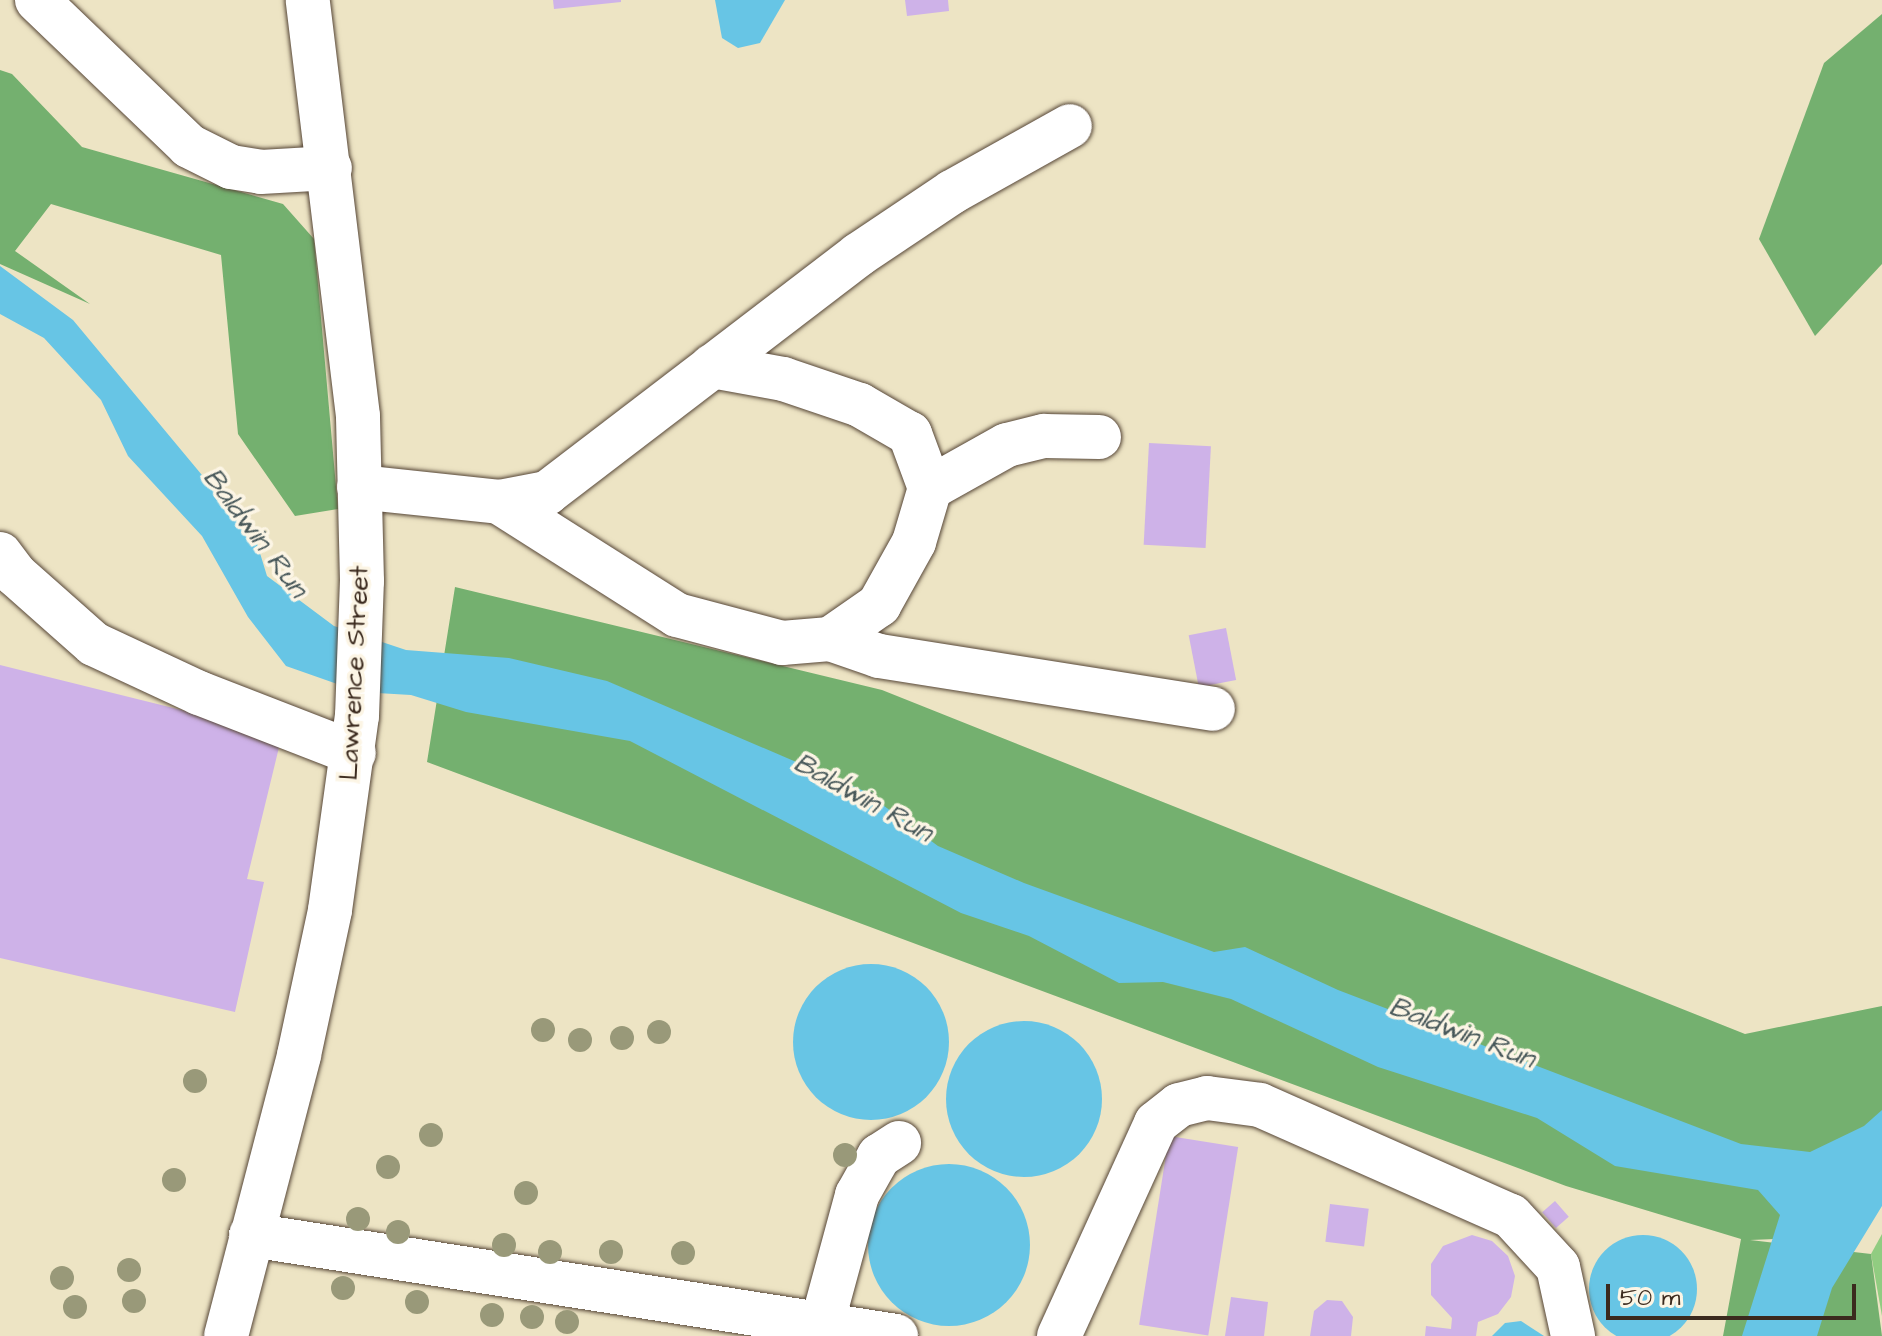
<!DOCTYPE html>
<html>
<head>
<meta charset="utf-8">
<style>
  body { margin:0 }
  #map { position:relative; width:1882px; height:1336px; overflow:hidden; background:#ede4c4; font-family:"Architects Daughter",sans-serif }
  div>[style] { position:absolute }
  .green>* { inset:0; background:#91cc81 }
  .forest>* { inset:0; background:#74b06f }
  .water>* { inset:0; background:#67c5e5 }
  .round { border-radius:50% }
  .building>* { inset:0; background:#ceb2e8; transform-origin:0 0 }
  .roads { filter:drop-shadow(0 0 2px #564637) drop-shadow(0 0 2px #564637) }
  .minor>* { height:44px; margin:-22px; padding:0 22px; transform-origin:22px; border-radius:22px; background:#fff }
  .trees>* { width:24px; height:24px; margin:-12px; border-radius:50%; background:#999979 }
  span { translate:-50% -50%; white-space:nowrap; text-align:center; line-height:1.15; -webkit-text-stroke:7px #fcf5e5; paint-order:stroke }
  .street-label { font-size:26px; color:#3b2a1e }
  .water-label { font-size:28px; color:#48585a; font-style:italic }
  .scale { position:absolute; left:1606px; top:1284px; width:250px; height:36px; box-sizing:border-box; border:4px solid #3b2a1e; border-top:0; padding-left:10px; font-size:24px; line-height:28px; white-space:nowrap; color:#3b2a1e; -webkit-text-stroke:6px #fcf5e5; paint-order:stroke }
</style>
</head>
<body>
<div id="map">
  <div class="green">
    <div style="clip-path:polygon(1882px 1234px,1882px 1316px,1871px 1254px)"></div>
  </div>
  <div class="forest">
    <div style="clip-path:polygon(1882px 14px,1882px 264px,1815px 336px,1759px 239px,1824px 63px)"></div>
    <div style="clip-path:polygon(0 70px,12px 74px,82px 147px,283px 204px,314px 239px,338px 509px,295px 516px,238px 434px,221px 255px,51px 204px,15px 251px,90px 304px,0 264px)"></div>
    <div style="clip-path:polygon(455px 587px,882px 690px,1745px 1034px,1882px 1006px,1882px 1178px,1775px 1239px,1750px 1240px,1871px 1254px,1882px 1336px,1723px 1336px,1741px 1239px,1566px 1186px,427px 762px)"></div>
  </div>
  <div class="water">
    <div style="clip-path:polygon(715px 0,785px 0,760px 43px,738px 48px,722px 38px)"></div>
    <div style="clip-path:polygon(0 266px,73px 320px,256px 540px,267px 576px,334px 626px,406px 650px,509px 658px,607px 681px,864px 791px,938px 846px,1024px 883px,1214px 952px,1245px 947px,1338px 990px,1741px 1144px,1810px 1152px,1864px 1126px,1882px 1110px,1882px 1206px,1832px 1288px,1817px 1336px,1742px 1336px,1780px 1215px,1758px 1190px,1615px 1166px,1537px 1118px,1378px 1067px,1231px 999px,1163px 982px,1119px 983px,1029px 936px,961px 913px,630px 741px,466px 712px,411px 695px,360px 692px,286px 666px,248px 617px,202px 536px,128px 456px,101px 400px,44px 338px,0 314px)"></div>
    <div class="round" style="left:793px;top:964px;width:156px;height:156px"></div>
    <div class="round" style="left:946px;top:1021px;width:156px;height:156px"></div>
    <div class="round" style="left:868px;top:1164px;width:162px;height:162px"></div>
    <div class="round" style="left:1589px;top:1235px;width:108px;height:108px"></div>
    <div style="clip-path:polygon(1521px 1321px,1544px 1336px,1492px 1336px,1505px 1323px)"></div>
  </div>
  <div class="building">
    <div style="clip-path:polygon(553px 0,621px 0,621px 2px,554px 9px)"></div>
    <div style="clip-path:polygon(905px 0,948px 0,949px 11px,907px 16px)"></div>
    <div style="left:1149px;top:443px;width:62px;height:102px;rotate:3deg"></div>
    <div style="left:1226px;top:628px;width:53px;height:38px;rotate:79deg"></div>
    <div style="clip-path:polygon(0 665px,282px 735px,247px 879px,264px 882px,235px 1012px,0 958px)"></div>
    <div style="left:1169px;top:1136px;width:70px;height:191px;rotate:9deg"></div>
    <div style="left:1555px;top:1201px;width:21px;height:17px;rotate:49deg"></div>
    <div style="left:1330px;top:1204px;width:39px;height:38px;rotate:7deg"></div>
    <div style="clip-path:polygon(1472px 1235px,1492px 1241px,1508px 1256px,1515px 1276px,1511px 1297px,1498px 1314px,1478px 1322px,1476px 1336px,1425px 1336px,1426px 1326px,1451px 1329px,1452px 1318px,1431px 1295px,1431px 1264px,1443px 1246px)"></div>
    <div style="clip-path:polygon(1231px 1297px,1268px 1302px,1264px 1336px,1225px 1336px)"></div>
    <div style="clip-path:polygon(1327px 1300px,1342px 1301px,1353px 1317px,1351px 1336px,1310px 1336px,1314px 1311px)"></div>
  </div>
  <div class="roads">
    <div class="minor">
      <div style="left:37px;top:0;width:211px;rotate:43.8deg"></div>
      <div style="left:189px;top:146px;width:47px;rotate:26.6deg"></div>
      <div style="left:231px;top:167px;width:30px;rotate:9deg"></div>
      <div style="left:261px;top:172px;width:69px;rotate:-3.3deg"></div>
      <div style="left:359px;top:487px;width:141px;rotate:6.1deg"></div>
      <div style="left:499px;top:502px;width:49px;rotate:-10.6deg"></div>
      <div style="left:547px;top:493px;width:392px;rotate:-37.4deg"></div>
      <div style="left:858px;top:255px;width:113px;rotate:-33.8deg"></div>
      <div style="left:952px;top:192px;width:135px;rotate:-29.2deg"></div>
      <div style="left:930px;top:488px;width:88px;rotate:-29.2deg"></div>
      <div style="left:1007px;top:445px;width:38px;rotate:-14deg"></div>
      <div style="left:1044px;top:436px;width:55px;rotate:1deg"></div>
      <div style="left:499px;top:502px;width:211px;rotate:32.4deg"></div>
      <div style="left:677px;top:615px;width:109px;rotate:14.9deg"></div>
      <div style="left:782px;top:643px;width:48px;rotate:-4.8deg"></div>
      <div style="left:830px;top:639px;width:60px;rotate:-34.8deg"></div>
      <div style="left:879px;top:605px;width:72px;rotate:-60.9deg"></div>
      <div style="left:914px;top:542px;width:56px;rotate:-73.5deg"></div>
      <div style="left:930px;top:488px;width:58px;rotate:-110.3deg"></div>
      <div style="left:910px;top:434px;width:58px;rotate:-149.9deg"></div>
      <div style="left:860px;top:405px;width:81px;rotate:-161.3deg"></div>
      <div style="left:783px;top:379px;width:72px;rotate:-169.6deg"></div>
      <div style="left:0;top:554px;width:26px;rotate:53deg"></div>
      <div style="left:16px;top:575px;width:104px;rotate:41.5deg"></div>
      <div style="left:94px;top:644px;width:116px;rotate:25deg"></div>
      <div style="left:199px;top:693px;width:166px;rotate:21.2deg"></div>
      <div style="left:830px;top:639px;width:52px;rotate:19.1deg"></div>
      <div style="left:879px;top:656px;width:338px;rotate:9deg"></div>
      <div style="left:251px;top:1235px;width:653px;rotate:8.9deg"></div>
      <div style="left:822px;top:1324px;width:134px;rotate:-74.8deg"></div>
      <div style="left:857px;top:1195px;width:45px;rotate:-60.6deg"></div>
      <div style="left:879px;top:1156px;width:24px;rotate:-33deg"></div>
      <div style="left:226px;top:1336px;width:290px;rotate:-75.4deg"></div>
      <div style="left:299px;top:1055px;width:148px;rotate:-77.9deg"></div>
      <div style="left:330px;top:910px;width:196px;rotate:-82.1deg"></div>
      <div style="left:357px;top:716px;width:135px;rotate:-87.9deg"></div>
      <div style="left:362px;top:581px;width:165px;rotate:-91.4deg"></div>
      <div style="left:358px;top:416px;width:419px;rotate:-96.9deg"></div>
      <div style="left:1059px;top:1336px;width:234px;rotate:-65.5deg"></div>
      <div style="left:1156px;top:1123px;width:29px;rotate:-38deg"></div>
      <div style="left:1179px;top:1105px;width:29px;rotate:-14deg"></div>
      <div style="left:1207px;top:1098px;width:53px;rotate:7.5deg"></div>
      <div style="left:1260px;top:1105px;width:274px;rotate:23.9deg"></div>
      <div style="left:1511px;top:1216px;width:69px;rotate:47.3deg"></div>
      <div style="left:1558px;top:1267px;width:71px;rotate:77.7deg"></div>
    </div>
  </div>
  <div class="trees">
    <div style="left:543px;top:1030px"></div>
    <div style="left:659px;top:1032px"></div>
    <div style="left:622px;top:1038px"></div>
    <div style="left:580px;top:1040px"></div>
    <div style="left:195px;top:1081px"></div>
    <div style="left:431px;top:1135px"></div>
    <div style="left:845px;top:1155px"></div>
    <div style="left:388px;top:1167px"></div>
    <div style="left:174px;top:1180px"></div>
    <div style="left:526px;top:1193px"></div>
    <div style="left:358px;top:1219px"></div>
    <div style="left:398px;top:1232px"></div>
    <div style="left:504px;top:1245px"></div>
    <div style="left:550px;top:1252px"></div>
    <div style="left:611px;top:1252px"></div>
    <div style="left:683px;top:1253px"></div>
    <div style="left:129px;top:1270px"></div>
    <div style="left:62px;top:1278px"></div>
    <div style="left:343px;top:1288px"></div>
    <div style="left:134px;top:1301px"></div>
    <div style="left:417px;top:1302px"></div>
    <div style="left:75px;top:1307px"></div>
    <div style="left:492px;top:1315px"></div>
    <div style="left:532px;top:1317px"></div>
    <div style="left:567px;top:1322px"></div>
  </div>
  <div class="street-label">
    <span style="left:355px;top:673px;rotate:-87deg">Lawrence Street</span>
  </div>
  <div class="water-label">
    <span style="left:255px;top:533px;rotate:53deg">Baldwin Run</span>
    <span style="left:863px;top:798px;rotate:29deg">Baldwin Run</span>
    <span style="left:1462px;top:1033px;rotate:21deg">Baldwin Run</span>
  </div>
  <div class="scale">50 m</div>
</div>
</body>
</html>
